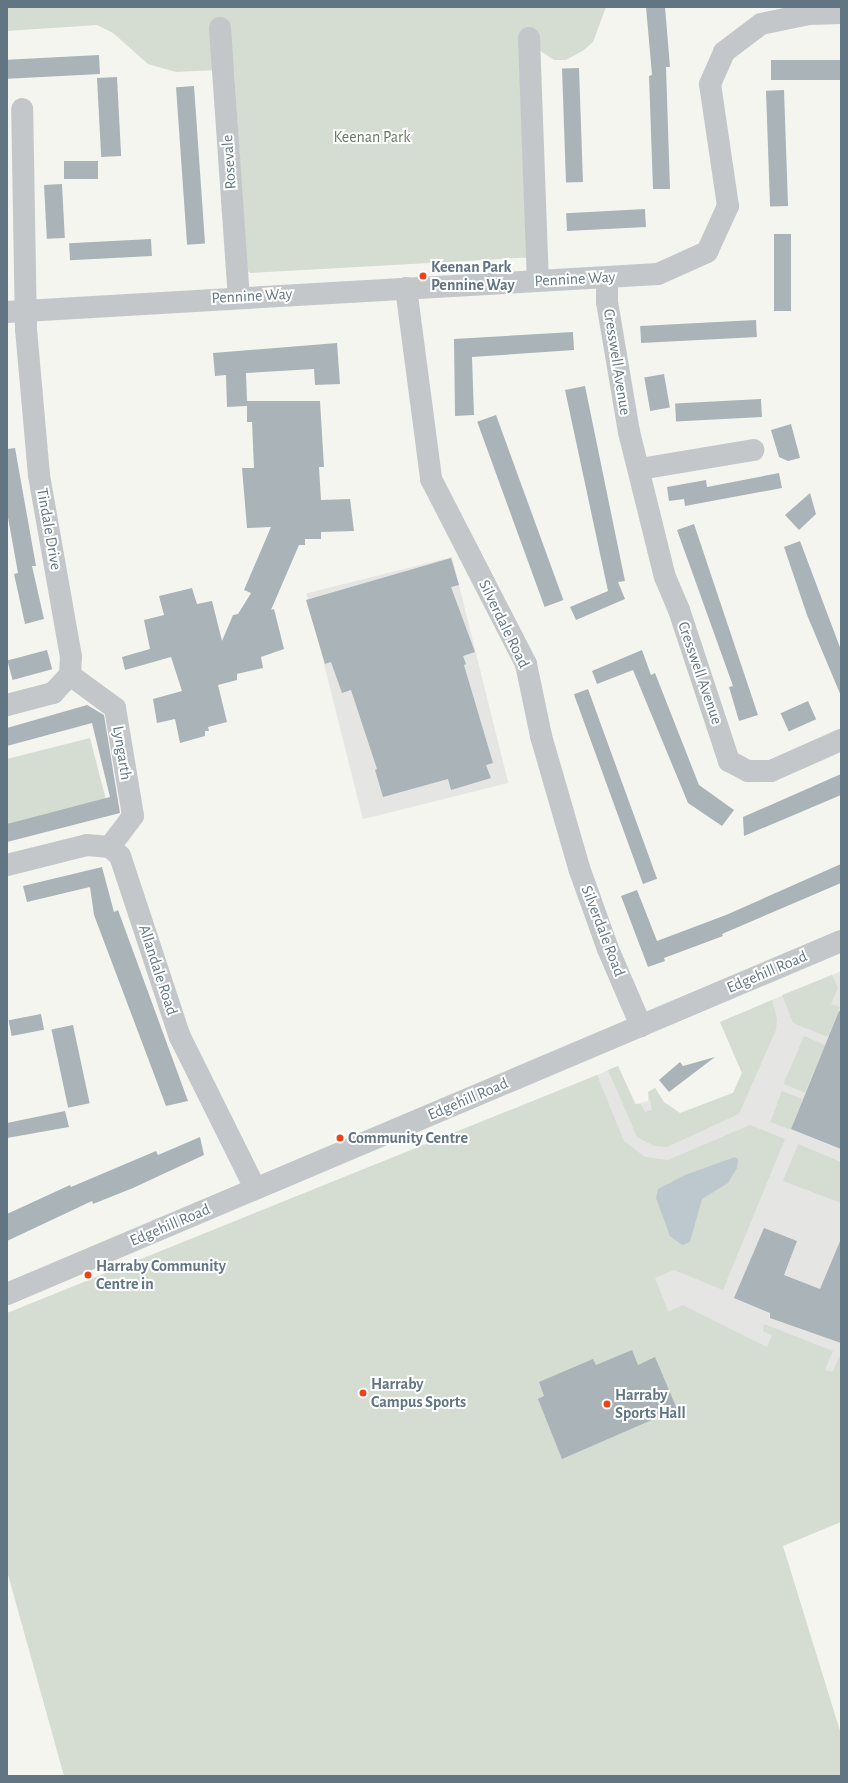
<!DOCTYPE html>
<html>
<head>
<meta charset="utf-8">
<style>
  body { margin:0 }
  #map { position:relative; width:848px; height:1783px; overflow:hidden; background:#f5f5f0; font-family:"Alegreya Sans",sans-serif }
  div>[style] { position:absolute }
  .built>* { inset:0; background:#e5e6e4; transform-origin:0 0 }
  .green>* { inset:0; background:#d5dcd1; transform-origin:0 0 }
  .water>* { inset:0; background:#bcc8cd }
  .building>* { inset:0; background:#aab3b7; transform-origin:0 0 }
  .minor>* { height:22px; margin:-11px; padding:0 11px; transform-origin:11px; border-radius:11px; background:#c3c7ca }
  .dots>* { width:11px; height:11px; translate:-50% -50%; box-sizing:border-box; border:2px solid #fff; border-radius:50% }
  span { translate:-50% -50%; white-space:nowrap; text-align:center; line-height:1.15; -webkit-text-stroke:4px #fff; paint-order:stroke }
  .park-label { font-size:16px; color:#667a61 }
  .street-label { font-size:16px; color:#617583 }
  .poi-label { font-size:16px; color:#617583; font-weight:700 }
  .left { translate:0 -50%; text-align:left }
  .frame { position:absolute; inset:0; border:8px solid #617583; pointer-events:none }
</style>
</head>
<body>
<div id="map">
  <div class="built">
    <div style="left:452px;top:557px;width:233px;height:150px;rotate:76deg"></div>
    <div style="clip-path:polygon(841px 971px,841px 1522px,683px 1305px,667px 1311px,576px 1084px,618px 1066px,636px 1104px,648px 1101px,648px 1092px,655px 1088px,664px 1102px,680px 1113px,733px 1093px,742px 1073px,720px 1022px)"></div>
  </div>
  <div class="green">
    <div style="clip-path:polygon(7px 7px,606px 7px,593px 42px,584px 50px,566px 60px,554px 60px,539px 50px,537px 257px,250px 273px,247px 270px,234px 69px,176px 72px,148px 64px,113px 33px,97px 25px,7px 31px)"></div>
    <div style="clip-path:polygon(90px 738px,107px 804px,7px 829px,7px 759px)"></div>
    <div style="clip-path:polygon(832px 975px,838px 988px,831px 1004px,840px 1007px,828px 1037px,793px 1023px,782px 995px)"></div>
    <div style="clip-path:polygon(772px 1000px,777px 1018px,776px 1030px,739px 1114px,667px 1147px,654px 1146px,637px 1137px,608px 1070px,618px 1066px,635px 1104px,641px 1104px,645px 1112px,652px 1110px,648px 1092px,655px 1088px,664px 1102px,680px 1113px,733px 1093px,742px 1073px,720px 1022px)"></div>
    <div style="left:804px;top:1036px;width:23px;height:52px;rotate:23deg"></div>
    <div style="clip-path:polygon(597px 1075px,624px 1141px,645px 1157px,668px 1160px,750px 1125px,785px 1139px,723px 1290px,674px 1270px,655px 1278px,668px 1311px,683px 1305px,767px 1347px,772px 1335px,763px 1331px,764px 1324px,833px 1351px,825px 1370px,832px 1372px,841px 1354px,841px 1522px,783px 1546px,841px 1734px,841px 1776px,64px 1776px,7px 1571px,7px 1313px)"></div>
    <div style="left:782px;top:1091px;width:22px;height:33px;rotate:21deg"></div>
    <div style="clip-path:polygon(798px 1144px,841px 1162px,841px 1203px,783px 1181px)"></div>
  </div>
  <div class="water">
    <div style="clip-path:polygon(735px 1157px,738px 1160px,737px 1168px,728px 1183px,702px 1199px,690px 1242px,682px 1245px,670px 1236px,656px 1198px,658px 1189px,685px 1175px)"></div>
  </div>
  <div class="building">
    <div style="clip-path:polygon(646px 7px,665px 7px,670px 67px,666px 67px,670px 189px,653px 189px,649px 76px,652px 75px)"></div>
    <div style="left:99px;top:55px;width:19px;height:92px;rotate:87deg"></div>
    <div style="left:841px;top:60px;width:20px;height:70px;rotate:90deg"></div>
    <div style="left:579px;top:68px;width:114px;height:17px;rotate:88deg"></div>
    <div style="left:117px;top:77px;width:79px;height:20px;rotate:87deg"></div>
    <div style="left:194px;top:86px;width:158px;height:18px;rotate:86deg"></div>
    <div style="left:784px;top:90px;width:116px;height:18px;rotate:88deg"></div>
    <div style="left:98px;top:161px;width:18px;height:34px;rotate:90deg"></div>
    <div style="left:62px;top:184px;width:54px;height:18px;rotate:87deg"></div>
    <div style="left:645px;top:209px;width:18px;height:79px;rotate:87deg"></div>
    <div style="left:774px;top:234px;width:17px;height:77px"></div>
    <div style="left:151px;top:239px;width:17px;height:82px;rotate:87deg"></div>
    <div style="left:756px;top:320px;width:17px;height:116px;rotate:87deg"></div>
    <div style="clip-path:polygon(573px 332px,574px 350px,472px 357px,474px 415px,455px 416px,454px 339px)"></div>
    <div style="clip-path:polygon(337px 343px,340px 384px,315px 385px,314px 369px,246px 373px,247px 401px,320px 401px,324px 467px,319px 467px,321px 500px,350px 499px,354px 531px,321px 532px,321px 539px,305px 539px,305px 545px,299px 545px,271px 610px,274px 609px,284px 649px,261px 657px,263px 668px,237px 674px,237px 680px,218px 685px,227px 722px,208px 727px,209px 731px,205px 731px,205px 736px,180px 743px,175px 719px,157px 723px,153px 699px,182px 691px,171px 657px,125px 670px,122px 657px,150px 649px,144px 620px,164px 615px,159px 596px,192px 588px,197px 604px,212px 601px,222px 641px,233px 615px,238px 614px,251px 593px,244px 590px,271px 527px,247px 528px,242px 468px,254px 468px,252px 422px,247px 422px,247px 406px,227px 407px,226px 375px,215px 376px,213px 353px)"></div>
    <div style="left:664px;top:374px;width:34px;height:20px;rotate:80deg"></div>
    <div style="clip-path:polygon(585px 386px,625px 581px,618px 582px,625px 599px,576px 620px,570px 607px,608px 591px,565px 390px)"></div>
    <div style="left:761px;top:399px;width:18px;height:86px;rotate:87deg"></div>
    <div style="left:496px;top:415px;width:197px;height:20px;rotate:70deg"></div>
    <div style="clip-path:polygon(791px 424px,800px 458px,788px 461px,779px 457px,771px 430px)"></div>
    <div style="clip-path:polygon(15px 448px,36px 566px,32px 566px,44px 619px,25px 624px,14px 574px,18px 573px,7px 512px,7px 449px)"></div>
    <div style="clip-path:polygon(779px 473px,782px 488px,685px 506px,684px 499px,669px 501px,667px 487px,706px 480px,707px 487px)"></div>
    <div style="clip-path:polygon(810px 493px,816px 514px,799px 530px,785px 515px)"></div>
    <div style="clip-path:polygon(694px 524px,758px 715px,739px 721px,729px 687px,733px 686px,677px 530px)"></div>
    <div style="clip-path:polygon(800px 541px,841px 650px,841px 696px,807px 615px,784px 547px)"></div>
    <div style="clip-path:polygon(451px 558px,459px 585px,451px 587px,475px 652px,463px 656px,466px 664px,464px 665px,493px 763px,486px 765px,491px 778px,451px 790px,448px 779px,383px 797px,375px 770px,377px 769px,351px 690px,342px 693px,331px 662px,325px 664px,306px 600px)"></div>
    <div style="left:47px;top:650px;width:20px;height:41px;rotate:75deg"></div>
    <div style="clip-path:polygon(642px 650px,651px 675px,655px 673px,699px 785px,734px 810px,722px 826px,688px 803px,633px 670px,597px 684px,592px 671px)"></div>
    <div style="left:588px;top:689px;width:202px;height:15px;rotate:70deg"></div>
    <div style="left:808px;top:701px;width:20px;height:30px;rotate:66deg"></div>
    <div style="clip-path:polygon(87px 705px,104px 715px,120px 813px,7px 842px,7px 824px,110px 797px,92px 723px,7px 746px,7px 728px)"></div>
    <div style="clip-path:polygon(841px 774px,841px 795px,744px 836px,743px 817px)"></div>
    <div style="clip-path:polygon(841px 864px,841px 883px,722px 934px,723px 936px,664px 958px,665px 961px,648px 967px,621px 896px,637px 890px,657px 941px,726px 915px)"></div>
    <div style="clip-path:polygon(102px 867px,114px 912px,118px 910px,188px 1101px,166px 1106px,94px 915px,90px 887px,27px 902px,23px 886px)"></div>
    <div style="clip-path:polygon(839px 1011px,841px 1011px,841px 1149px,791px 1129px)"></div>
    <div style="left:41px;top:1014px;width:16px;height:33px;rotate:79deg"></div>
    <div style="left:73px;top:1025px;width:80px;height:22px;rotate:78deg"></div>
    <div style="clip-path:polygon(715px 1057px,669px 1092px,659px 1080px,680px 1062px,683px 1066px)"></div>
    <div style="clip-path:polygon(65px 1111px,69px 1127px,7px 1138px,7px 1123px)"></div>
    <div style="clip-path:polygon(200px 1137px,204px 1155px,133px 1188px,93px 1204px,92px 1201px,7px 1241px,7px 1214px,70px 1185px,71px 1187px,156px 1151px,158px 1155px)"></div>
    <div style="clip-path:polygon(764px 1228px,797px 1241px,784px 1275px,820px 1289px,841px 1239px,841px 1343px,770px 1318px,770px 1313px,734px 1298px)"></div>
    <div style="clip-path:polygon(632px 1350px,638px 1365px,655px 1357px,677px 1409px,562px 1459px,538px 1399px,544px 1396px,539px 1382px,593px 1359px,596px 1365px)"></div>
  </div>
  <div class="minor">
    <div style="left:220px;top:28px;width:270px;rotate:86deg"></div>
    <div style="left:529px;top:38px;width:243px;rotate:87.9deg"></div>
    <div style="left:607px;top:278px;width:24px;rotate:90deg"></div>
    <div style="left:607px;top:302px;width:132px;rotate:80.4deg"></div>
    <div style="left:629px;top:432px;width:149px;rotate:76.1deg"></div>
    <div style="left:665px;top:577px;width:36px;rotate:67deg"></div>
    <div style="left:679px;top:610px;width:159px;rotate:71.7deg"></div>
    <div style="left:729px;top:761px;width:21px;rotate:28deg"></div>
    <div style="left:748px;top:771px;width:23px"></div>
    <div style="left:771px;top:771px;width:77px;rotate:-23.9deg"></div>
    <div style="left:406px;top:288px;width:193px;rotate:82.5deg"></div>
    <div style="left:431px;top:479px;width:208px;rotate:62.8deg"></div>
    <div style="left:526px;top:664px;width:74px;rotate:78.2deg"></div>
    <div style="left:541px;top:736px;width:137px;rotate:73.9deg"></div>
    <div style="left:579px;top:868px;width:86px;rotate:70.3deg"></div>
    <div style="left:608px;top:949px;width:84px;rotate:66.8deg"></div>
    <div style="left:7px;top:312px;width:652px;rotate:-3.34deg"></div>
    <div style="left:658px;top:274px;width:54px;rotate:-24.2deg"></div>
    <div style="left:707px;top:252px;width:51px;rotate:-65.5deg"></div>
    <div style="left:728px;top:206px;width:123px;rotate:-98.4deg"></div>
    <div style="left:710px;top:84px;width:35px;rotate:-66deg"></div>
    <div style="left:724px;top:52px;width:46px;rotate:-37.1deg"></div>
    <div style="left:761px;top:24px;width:49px;rotate:-11.8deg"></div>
    <div style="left:809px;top:14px;width:32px;rotate:-2deg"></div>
    <div style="left:640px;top:469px;width:115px;rotate:-9.5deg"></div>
    <div style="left:70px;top:675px;width:56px;rotate:36.3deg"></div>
    <div style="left:115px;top:708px;width:109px;rotate:80.5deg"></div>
    <div style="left:133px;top:816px;width:39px;rotate:127deg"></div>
    <div style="left:7px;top:705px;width:48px;rotate:-14.6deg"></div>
    <div style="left:53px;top:693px;width:25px;rotate:-47deg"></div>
    <div style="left:70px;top:675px;width:18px;rotate:-87deg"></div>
    <div style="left:71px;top:657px;width:185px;rotate:-100deg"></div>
    <div style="left:39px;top:475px;width:147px;rotate:-95.1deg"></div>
    <div style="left:26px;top:329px;width:220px;rotate:-91deg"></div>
    <div style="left:7px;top:865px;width:82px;rotate:-14deg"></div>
    <div style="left:87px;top:845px;width:23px;rotate:5deg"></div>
    <div style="left:110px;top:847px;width:13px;rotate:42deg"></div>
    <div style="left:120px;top:856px;width:191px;rotate:71.7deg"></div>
    <div style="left:180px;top:1037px;width:169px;rotate:63.6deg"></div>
    <div style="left:7px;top:1294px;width:906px;rotate:-22.94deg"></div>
  </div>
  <div class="dots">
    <div style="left:423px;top:276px;background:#ed4317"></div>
    <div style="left:340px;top:1138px;background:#ed4317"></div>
    <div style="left:88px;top:1275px;background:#ed4317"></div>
    <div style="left:363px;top:1393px;background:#ed4317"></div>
    <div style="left:607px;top:1404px;background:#ed4317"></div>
  </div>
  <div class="park-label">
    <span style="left:372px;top:137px">Keenan Park</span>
  </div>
  <div class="street-label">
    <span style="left:229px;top:162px;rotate:-94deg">Rosevale</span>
    <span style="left:575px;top:279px;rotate:-3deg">Pennine Way</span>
    <span style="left:252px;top:296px;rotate:-3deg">Pennine Way</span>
    <span style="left:617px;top:362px;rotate:81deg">Cresswell Avenue</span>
    <span style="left:49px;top:529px;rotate:80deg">Tindale Drive</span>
    <span style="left:504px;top:624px;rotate:64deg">Silverdale Road</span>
    <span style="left:700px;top:673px;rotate:71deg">Cresswell Avenue</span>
    <span style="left:122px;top:753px;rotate:81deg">Lyngarth</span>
    <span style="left:603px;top:931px;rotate:69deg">Silverdale Road</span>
    <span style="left:158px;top:970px;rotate:72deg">Allandale Road</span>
    <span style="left:767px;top:972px;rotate:-23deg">Edgehill Road</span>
    <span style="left:468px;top:1099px;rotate:-23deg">Edgehill Road</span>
    <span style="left:170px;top:1225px;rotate:-23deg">Edgehill Road</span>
  </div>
  <div class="poi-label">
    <span class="left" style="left:431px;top:276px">Keenan Park<br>Pennine Way</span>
    <span class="left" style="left:348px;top:1138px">Community Centre</span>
    <span class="left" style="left:96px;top:1275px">Harraby Community<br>Centre in</span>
    <span class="left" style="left:371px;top:1393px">Harraby<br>Campus Sports</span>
    <span class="left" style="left:615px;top:1404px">Harraby<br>Sports Hall</span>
  </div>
  <div class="frame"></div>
</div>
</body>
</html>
